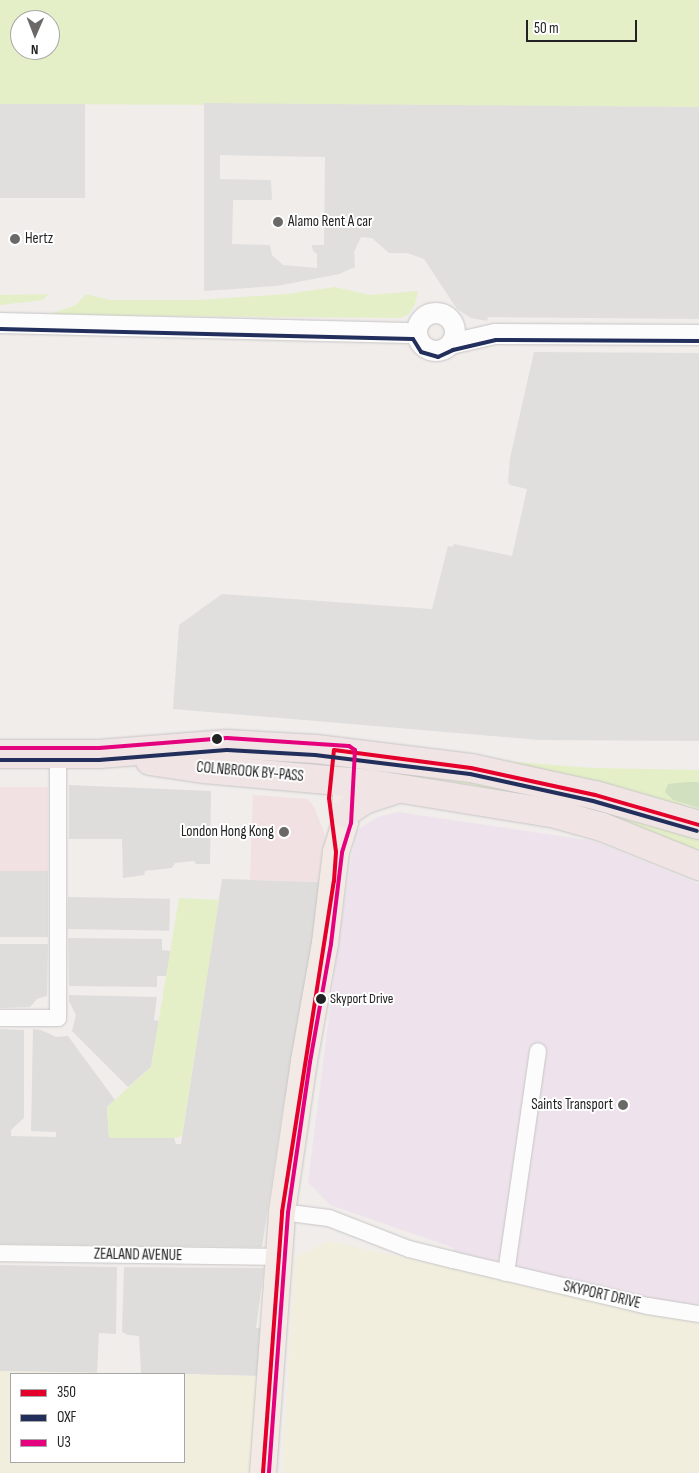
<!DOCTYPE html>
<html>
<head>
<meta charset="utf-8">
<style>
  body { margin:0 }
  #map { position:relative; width:699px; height:1473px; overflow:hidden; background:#f0edeb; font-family:"Sofia Sans Condensed",sans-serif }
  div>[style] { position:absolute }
  .residential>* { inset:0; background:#dfdddc; transform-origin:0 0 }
  .commercial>* { inset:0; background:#f2e1e2; transform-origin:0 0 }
  .industrial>* { inset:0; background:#eee3ec }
  .farmland>* { inset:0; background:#f1eede }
  .grass>* { inset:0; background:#e4efc8 }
  .forest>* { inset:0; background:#d1e0be }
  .parking>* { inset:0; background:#e0dfde; transform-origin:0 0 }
  .roads { filter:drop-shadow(0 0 1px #c7c6c5) drop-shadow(0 0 1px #c7c6c5) }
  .minor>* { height:16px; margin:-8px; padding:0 8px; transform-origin:8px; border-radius:8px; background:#fdfcfc }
  .tertiary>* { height:20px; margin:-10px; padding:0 10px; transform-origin:10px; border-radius:10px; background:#fdfcfc }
  .tertiary>.ring { margin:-10px; padding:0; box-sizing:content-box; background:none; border:20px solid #fdfcfc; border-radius:50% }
  .primary>* { height:26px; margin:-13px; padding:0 13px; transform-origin:13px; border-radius:13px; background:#f3eae6 }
  .trunk>* { height:28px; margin:-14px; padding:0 14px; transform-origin:14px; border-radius:14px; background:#f0e4e5 }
  .bus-1>* { height:4px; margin:-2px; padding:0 2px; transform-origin:2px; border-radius:2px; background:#e4002b }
  .bus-2>* { height:4px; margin:-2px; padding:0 2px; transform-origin:2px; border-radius:2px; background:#222e5b }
  .bus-3>* { height:4px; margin:-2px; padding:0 2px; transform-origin:2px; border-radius:2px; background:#e5007d }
  .dots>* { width:14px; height:14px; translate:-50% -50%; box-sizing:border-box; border:2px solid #fff; border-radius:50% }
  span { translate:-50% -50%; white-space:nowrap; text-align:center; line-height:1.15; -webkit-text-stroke:4px #fff; paint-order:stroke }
  .bus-label { font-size:14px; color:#222 }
  .left { translate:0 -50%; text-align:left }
  .poi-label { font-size:15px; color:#222 }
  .right { translate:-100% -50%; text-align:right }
  .street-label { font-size:15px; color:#222 }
  .legend { position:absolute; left:10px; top:1373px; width:175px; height:90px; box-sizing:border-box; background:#fff; border:1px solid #a7a7a7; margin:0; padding:6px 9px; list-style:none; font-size:15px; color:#222 }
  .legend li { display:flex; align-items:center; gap:10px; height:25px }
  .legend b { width:25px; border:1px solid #a7a7a7 }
  .north { position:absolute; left:10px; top:10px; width:50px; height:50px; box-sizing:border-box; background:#fff; border:1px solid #a7a7a7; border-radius:50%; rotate:181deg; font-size:14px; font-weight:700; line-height:20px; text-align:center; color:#222 }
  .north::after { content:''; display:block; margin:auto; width:18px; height:22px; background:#6a6968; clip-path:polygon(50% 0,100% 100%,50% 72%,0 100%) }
  .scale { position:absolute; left:526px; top:20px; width:111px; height:22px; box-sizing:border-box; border:2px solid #222; border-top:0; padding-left:6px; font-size:15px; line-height:18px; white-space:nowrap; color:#222; -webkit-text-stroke:4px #fff; paint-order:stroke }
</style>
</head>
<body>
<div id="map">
  <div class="residential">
    <div style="clip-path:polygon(69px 785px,211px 791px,210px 864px,196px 864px,194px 861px,175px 863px,172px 868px,145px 871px,144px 875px,123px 878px,122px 839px,69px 839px)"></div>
    <div style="left:0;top:871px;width:48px;height:66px"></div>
    <div style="clip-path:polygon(222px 879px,323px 882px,305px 1006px,284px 1101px,262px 1247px,0 1244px,0 1029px,24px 1030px,24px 1118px,11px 1130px,11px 1136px,56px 1137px,56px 1132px,31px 1131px,33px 1029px,41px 1030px,56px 1037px,68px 1036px,115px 1100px,107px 1107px,109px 1137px,174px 1138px,176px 1144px,181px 1144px)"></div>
    <div style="left:68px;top:897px;width:102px;height:32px;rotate:1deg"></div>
    <div style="clip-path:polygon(68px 938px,162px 939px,162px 950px,172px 951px,166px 976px,157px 976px,157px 987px,69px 986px)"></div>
    <div style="clip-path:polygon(0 944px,48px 944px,47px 996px,37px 999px,30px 1007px,0 1008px)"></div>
    <div style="clip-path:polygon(69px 995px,157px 997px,154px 1020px,159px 1021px,151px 1067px,128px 1087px,72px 1031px,76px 1015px,69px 1001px)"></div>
    <div style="clip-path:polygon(0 1265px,117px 1267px,116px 1334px,99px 1333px,97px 1373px,0 1371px)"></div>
    <div style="clip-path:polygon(124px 1267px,264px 1268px,256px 1328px,261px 1328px,257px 1376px,141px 1373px,139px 1336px,128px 1335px,122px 1332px)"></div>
  </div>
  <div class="commercial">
    <div style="left:48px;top:787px;width:84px;height:48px;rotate:90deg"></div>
    <div style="clip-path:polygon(253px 795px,308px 799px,314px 807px,324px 832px,326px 848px,323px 882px,250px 880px)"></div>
  </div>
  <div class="industrial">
    <div style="clip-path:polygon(398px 812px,594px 841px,699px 884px,699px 1323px,450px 1270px,454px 1248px,330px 1205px,308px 1182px,339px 937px,356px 831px,377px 817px)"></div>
  </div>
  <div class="farmland">
    <div style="clip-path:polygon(328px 1241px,699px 1323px,699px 1473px,282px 1473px,295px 1258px)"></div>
    <div style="clip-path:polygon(0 1371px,183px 1374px,11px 1374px,11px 1462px,184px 1462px,184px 1374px,257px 1376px,249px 1473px,0 1473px)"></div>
  </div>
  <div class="grass">
    <div style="clip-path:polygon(evenodd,0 0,699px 0,699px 107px,0 104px,0 0,20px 20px,50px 20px,50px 50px,20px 50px,20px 20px)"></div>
    <div style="clip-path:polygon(335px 287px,370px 295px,418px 291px,415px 304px,409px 314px,401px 318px,46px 315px,76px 305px,86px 294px,110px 300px,199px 300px,287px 294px)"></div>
    <div style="clip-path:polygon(48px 294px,43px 300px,0 305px,0 295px)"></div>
    <div style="clip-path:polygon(463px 758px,593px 768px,699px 770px,699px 782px,686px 782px,684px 805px,699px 808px,699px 810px)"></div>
    <div style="clip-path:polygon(356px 766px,463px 776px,699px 834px,699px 857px,527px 797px,440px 779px,353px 769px)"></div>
    <div style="clip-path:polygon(179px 898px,219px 900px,182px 1136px,174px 1138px,109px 1138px,107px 1107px,151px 1067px)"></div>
  </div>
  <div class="forest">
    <div style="clip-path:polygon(686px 782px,699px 782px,699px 808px,673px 800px,665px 792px,668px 784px)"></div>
  </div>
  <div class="parking">
    <div style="clip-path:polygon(evenodd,204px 103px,699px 107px,699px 319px,488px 317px,487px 321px,471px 318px,457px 309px,424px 259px,407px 253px,389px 253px,372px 238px,361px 237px,354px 252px,355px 267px,339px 274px,277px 286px,204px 291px,204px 103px,220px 155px,325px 157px,324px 245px,312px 245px,313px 251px,317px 254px,317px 268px,283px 265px,272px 255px,270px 245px,232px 244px,233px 200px,272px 200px,271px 180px,220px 179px,220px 155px)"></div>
    <div style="left:0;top:104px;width:85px;height:94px"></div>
    <div style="clip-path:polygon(534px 352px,699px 353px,699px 741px,539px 740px,173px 709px,179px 625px,222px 594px,432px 609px,448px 546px,453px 547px,454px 544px,512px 556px,527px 489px,510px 485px,508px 482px,510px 458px)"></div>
  </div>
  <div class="roads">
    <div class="minor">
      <div style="left:0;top:1018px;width:58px"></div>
      <div style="left:58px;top:1018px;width:263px;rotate:-90deg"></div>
      <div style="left:282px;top:1212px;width:47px;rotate:7.3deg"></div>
      <div style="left:329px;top:1218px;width:86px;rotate:21.2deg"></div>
      <div style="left:409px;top:1249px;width:45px;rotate:14deg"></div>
      <div style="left:453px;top:1260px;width:200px;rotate:13.3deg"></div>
      <div style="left:648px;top:1306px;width:52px;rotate:8.9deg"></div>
      <div style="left:0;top:1253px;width:277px;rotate:0.8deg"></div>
      <div style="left:506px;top:1273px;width:224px;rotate:-81.8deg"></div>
    </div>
    <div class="tertiary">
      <div class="ring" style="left:417px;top:313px;width:18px;height:18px"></div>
      <div style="left:0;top:323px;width:417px;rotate:1.4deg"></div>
      <div style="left:451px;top:344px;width:45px;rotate:-12.8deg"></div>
      <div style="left:495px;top:334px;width:204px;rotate:0.3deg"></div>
    </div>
    <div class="primary">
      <div style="left:263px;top:1473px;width:262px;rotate:-85.8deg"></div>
      <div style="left:282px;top:1212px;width:153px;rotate:-81.7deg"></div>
      <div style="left:304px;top:1061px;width:120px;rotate:-79.9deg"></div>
      <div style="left:325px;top:943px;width:92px;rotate:-83.1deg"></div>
      <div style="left:336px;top:852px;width:31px;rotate:-73deg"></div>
      <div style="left:345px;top:822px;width:32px;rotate:-88deg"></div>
    </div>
    <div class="trunk">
      <div style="left:0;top:754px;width:99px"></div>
      <div style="left:99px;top:754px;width:128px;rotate:-4.5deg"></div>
      <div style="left:227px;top:744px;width:89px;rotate:3.2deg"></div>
      <div style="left:316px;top:749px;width:156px;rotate:7deg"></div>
      <div style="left:471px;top:768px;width:127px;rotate:12.3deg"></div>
      <div style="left:595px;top:795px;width:108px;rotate:16.1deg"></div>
      <div style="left:150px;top:761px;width:55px;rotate:8.4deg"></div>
      <div style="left:204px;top:769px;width:169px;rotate:5.1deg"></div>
      <div style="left:372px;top:784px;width:182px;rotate:9.2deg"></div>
      <div style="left:552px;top:813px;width:52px;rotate:15.6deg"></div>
      <div style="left:602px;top:827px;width:105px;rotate:21.9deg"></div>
      <div style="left:345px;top:813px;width:23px;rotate:-34deg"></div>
      <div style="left:364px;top:800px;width:33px;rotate:-18deg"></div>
    </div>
  </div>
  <div class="bus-1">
    <div style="left:263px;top:1473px;width:262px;rotate:-85.8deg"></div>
    <div style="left:282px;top:1212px;width:335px;rotate:-81.1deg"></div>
    <div style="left:334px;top:881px;width:29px;rotate:-86deg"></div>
    <div style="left:336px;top:852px;width:54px;rotate:-97.4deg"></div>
    <div style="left:329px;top:798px;width:48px;rotate:-84.1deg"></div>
    <div style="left:334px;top:750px;width:138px;rotate:7.5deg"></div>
    <div style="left:471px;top:768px;width:127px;rotate:12.3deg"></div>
    <div style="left:595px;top:795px;width:108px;rotate:16.1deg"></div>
  </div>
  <div class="bus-2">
    <div style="left:0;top:329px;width:413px;rotate:1.4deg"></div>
    <div style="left:413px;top:339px;width:15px;rotate:58deg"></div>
    <div style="left:421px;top:352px;width:18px;rotate:16deg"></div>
    <div style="left:438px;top:357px;width:17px;rotate:-25deg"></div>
    <div style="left:453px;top:350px;width:44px;rotate:-13.1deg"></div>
    <div style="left:496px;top:340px;width:203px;rotate:0.3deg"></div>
    <div style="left:0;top:760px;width:99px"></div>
    <div style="left:99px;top:760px;width:128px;rotate:-4.5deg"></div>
    <div style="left:227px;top:750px;width:88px;rotate:3.3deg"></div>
    <div style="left:315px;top:755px;width:156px;rotate:7deg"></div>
    <div style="left:470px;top:774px;width:126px;rotate:12.4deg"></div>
    <div style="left:593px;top:801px;width:108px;rotate:16.1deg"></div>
  </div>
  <div class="bus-3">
    <div style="left:0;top:748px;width:99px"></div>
    <div style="left:99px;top:748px;width:128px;rotate:-4.5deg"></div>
    <div style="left:227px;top:738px;width:122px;rotate:3.8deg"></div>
    <div style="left:349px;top:746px;width:7px;rotate:34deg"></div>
    <div style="left:355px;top:750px;width:73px;rotate:93.1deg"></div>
    <div style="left:351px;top:823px;width:31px;rotate:107deg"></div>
    <div style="left:342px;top:853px;width:92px;rotate:96.9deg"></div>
    <div style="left:331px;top:944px;width:120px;rotate:100.1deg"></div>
    <div style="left:310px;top:1062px;width:153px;rotate:98.3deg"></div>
    <div style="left:288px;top:1213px;width:261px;rotate:94.2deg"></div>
  </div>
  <div class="dots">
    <div style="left:278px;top:222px;background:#6a6968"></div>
    <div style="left:15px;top:239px;background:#6a6968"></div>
    <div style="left:217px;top:739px;background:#222"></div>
    <div style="left:284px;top:832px;background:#6a6968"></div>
    <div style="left:321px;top:999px;background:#222"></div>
    <div style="left:623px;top:1105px;background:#6a6968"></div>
  </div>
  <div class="bus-label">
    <span class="left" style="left:330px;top:999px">Skyport Drive</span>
  </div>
  <div class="poi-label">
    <span class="left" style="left:288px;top:222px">Alamo Rent A car</span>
    <span class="left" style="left:25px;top:239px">Hertz</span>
    <span class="right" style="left:274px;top:832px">London Hong Kong</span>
    <span class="right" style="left:613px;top:1105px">Saints Transport</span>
  </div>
  <div class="street-label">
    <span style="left:250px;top:772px;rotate:5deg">COLNBROOK BY-PASS</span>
    <span style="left:138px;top:1255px;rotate:1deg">ZEALAND AVENUE</span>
    <span style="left:602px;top:1295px;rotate:13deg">SKYPORT DRIVE</span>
  </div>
  <ul class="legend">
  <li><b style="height:6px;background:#e4002b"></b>350</li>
  <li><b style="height:6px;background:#222e5b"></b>OXF</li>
  <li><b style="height:6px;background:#e5007d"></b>U3</li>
  </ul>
  <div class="north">N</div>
  <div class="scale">50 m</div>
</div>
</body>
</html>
